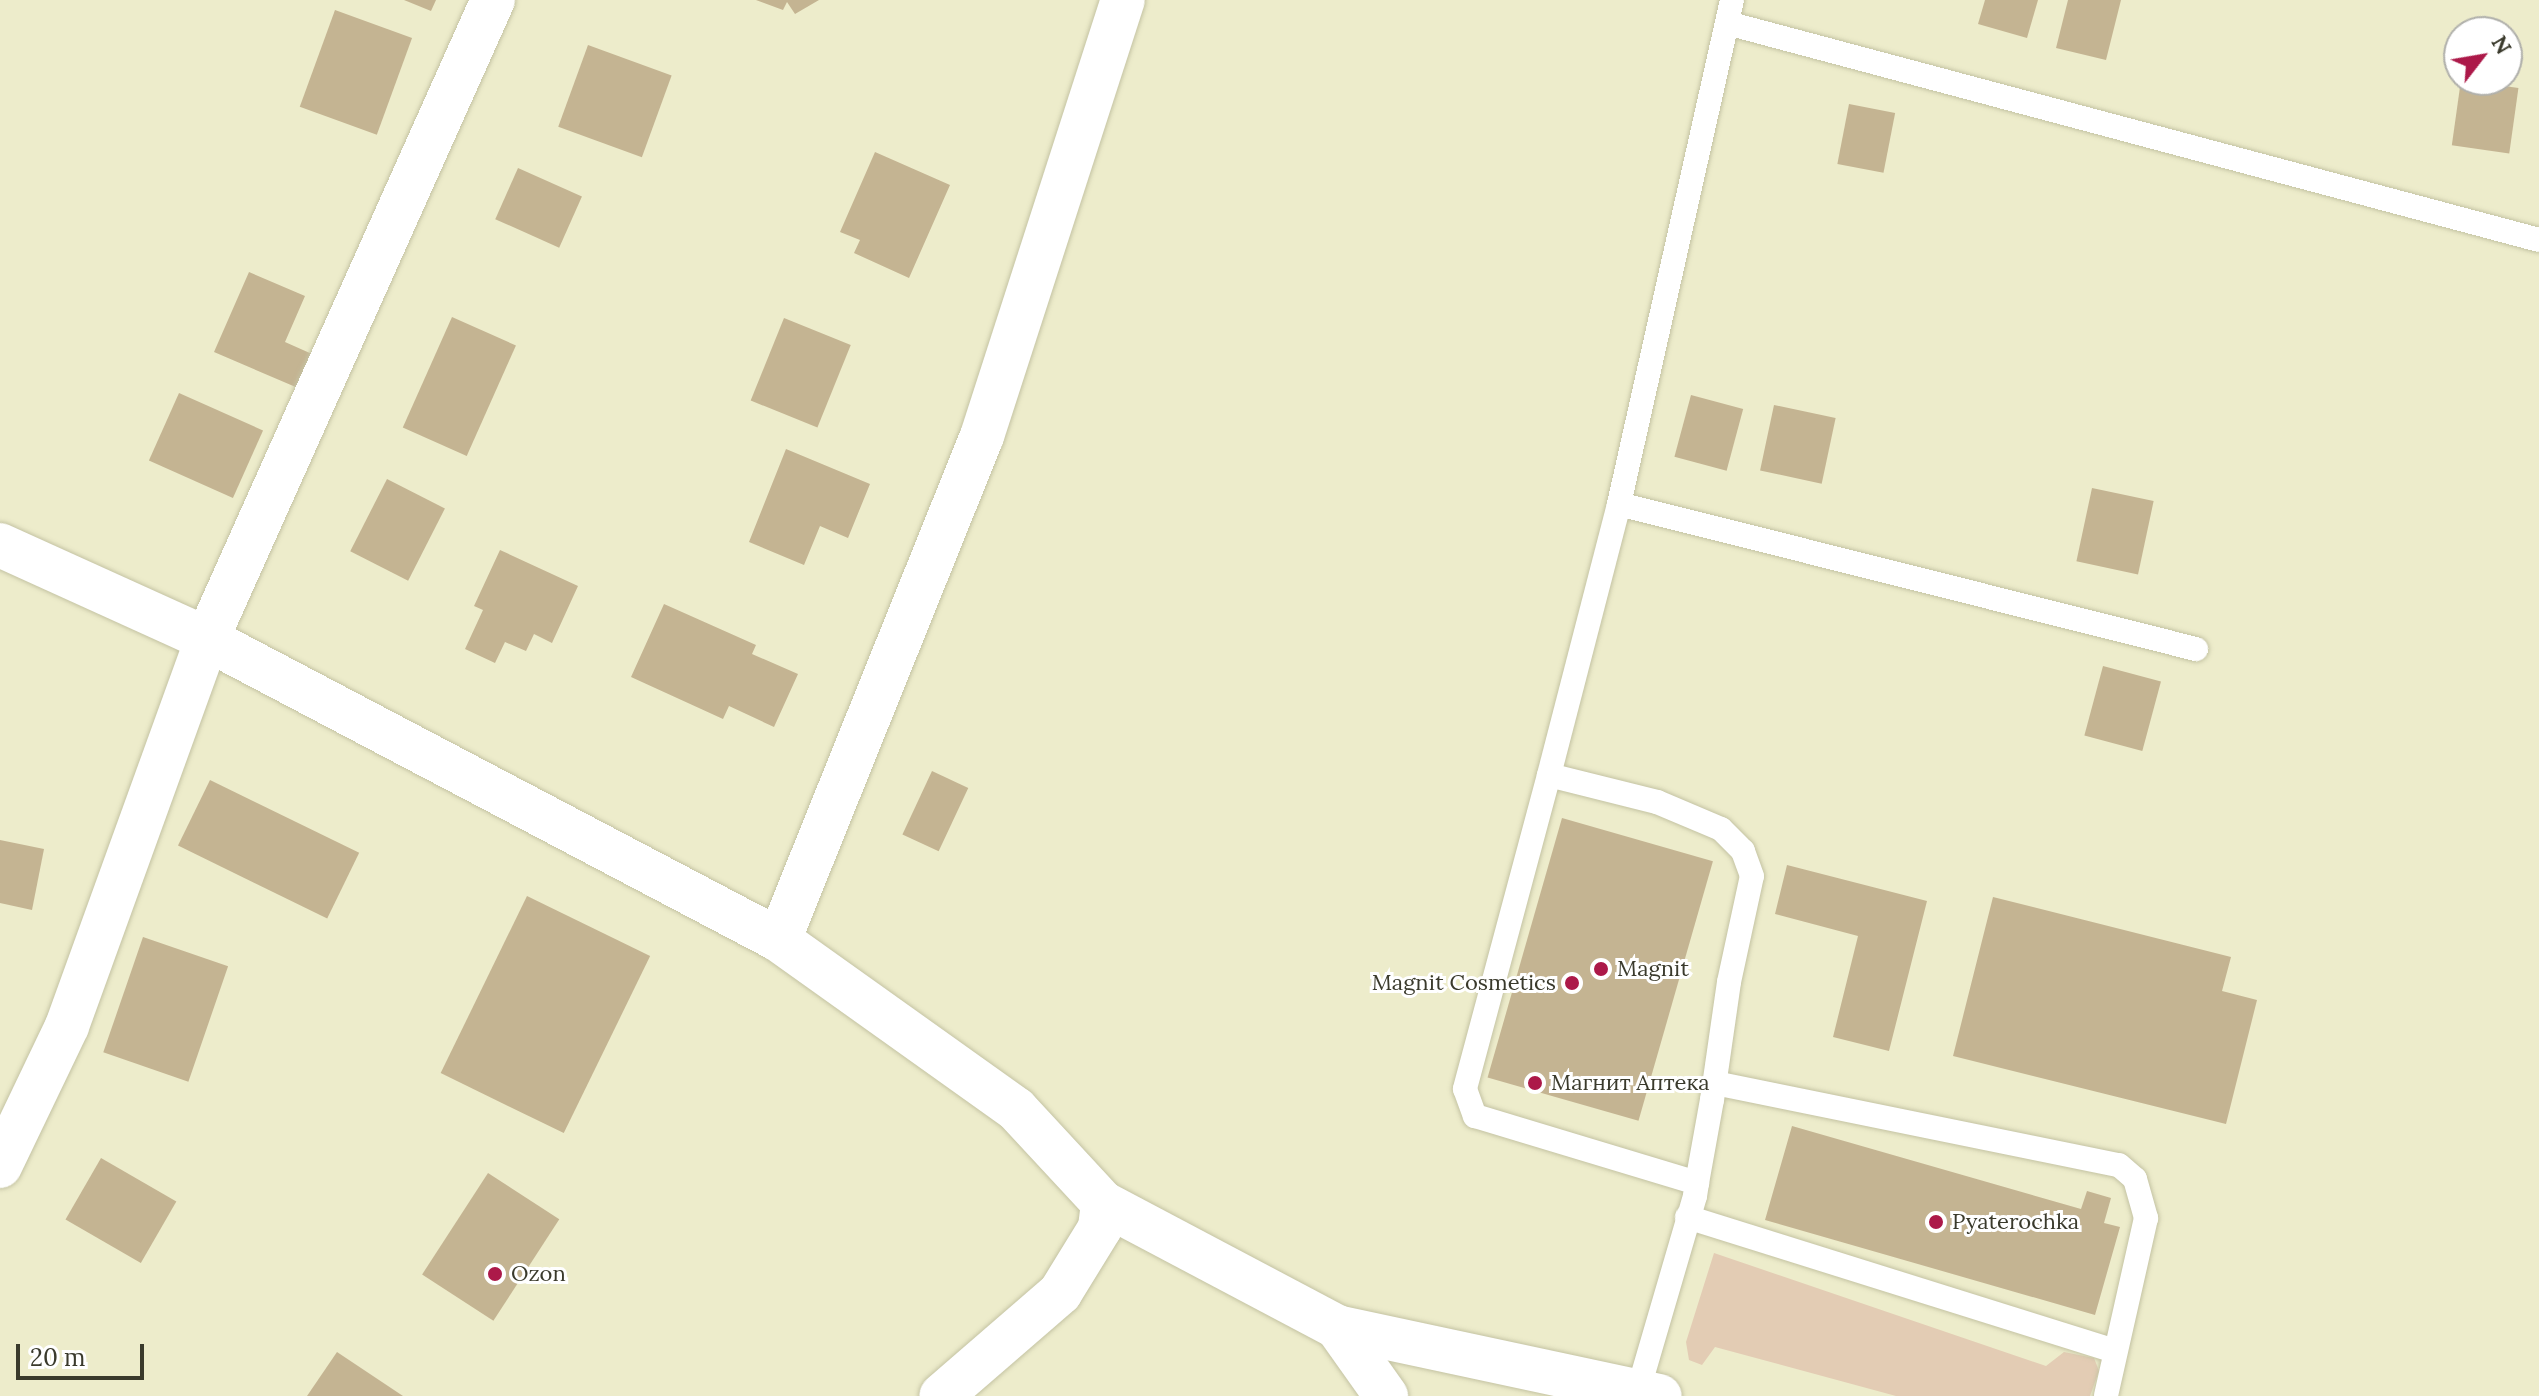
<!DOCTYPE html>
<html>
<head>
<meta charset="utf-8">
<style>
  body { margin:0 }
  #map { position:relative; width:2539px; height:1396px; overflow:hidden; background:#edeccb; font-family:Lora,serif }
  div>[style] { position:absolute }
  .green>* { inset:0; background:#e3ccb4 }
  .building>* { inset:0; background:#c4b492; transform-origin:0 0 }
  .roads { filter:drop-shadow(0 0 2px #c4c3a3) drop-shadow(0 0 2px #c4c3a3) }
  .service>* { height:24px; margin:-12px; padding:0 12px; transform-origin:12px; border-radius:12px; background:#fff }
  .minor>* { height:44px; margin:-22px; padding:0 22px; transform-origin:22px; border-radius:22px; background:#fff }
  .tertiary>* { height:44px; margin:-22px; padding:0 22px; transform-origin:22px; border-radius:22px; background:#fff }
  .secondary>* { height:44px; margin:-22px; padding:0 22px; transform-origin:22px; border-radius:22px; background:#fff }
  .dots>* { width:22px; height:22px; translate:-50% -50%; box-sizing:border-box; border:4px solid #fff; border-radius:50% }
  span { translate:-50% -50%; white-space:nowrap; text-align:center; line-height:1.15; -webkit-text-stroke:6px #fff; paint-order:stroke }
  .poi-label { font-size:22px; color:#3a3a2c }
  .left { translate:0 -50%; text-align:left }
  .right { translate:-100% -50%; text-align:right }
  .north { position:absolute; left:2443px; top:16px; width:80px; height:80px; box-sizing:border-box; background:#fff; border:2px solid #b0b0ab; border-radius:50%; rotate:59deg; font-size:22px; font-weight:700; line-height:32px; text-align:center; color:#3a3a2c }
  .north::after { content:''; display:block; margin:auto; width:28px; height:36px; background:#ac1949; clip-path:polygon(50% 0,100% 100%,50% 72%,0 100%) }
  .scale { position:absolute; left:16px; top:1344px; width:128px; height:36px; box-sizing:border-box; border:4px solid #3a3a2c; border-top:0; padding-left:10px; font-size:24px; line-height:28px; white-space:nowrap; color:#3a3a2c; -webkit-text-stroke:6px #fff; paint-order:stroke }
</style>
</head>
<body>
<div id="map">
  <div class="green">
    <div style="clip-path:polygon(1714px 1253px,2046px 1366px,2064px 1352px,2094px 1358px,2099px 1371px,2090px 1396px,1896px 1396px,1715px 1347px,1702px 1365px,1689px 1360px,1686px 1342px)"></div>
  </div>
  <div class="building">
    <div style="clip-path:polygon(404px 0,436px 0,431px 11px)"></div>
    <div style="clip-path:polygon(756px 0,819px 0,795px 14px,787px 2px,783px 10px)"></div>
    <div style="clip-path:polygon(1985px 0,2038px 0,2027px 38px,1978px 24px)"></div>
    <div style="clip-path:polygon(2068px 0,2121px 0,2106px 60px,2056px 48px)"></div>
    <div style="left:335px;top:10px;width:82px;height:103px;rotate:20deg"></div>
    <div style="left:588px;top:45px;width:89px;height:87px;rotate:20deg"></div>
    <div style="left:2461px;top:80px;width:58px;height:66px;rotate:8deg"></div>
    <div style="left:1849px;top:104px;width:47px;height:61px;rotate:11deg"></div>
    <div style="clip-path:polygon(875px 152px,950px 185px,909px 278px,854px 253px,860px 240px,840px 232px)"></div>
    <div style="left:518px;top:168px;width:70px;height:56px;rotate:24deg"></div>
    <div style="clip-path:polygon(249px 272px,305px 296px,285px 342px,312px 354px,298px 388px,214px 352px)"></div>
    <div style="left:452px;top:317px;width:70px;height:121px;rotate:24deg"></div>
    <div style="left:784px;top:318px;width:72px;height:89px;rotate:22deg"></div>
    <div style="left:179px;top:393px;width:92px;height:74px;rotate:24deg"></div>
    <div style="left:1691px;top:395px;width:54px;height:64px;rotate:15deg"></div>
    <div style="left:1774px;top:405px;width:63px;height:67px;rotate:12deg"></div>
    <div style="clip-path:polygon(786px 449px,870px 484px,848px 538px,820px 526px,804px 565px,749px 542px)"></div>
    <div style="left:387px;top:479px;width:65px;height:81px;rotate:27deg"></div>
    <div style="left:2092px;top:488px;width:63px;height:75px;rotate:12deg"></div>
    <div style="clip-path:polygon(500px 550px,578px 586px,552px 643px,534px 634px,526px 651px,505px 642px,495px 663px,465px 649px,483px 610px,474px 606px)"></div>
    <div style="clip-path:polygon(664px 604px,756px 645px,752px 654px,798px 674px,774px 727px,729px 706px,723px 719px,631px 677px)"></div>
    <div style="left:2103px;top:666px;width:60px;height:72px;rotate:15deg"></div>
    <div style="left:932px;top:771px;width:40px;height:70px;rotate:25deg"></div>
    <div style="left:210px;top:780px;width:166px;height:73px;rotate:26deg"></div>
    <div style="left:1562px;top:818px;width:157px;height:270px;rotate:16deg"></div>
    <div style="clip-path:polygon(0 840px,44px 849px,32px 910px,0 903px)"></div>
    <div style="clip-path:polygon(1787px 865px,1927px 901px,1889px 1051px,1833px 1037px,1858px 936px,1775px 914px)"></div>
    <div style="left:527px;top:896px;width:137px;height:197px;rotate:26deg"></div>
    <div style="clip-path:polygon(1993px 897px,2231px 957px,2222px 991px,2257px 1000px,2226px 1124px,1953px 1056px)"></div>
    <div style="left:143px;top:937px;width:90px;height:122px;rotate:19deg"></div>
    <div style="clip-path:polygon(1792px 1126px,2081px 1209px,2087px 1191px,2111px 1198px,2104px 1223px,2120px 1227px,2095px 1315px,1765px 1220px)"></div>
    <div style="left:101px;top:1158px;width:87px;height:71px;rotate:30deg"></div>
    <div style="left:488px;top:1173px;width:85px;height:121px;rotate:33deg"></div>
    <div style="clip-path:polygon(337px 1352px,403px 1396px,307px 1396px)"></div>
  </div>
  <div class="roads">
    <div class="service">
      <div style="left:1732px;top:0;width:517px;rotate:102.64deg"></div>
      <div style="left:1619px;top:504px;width:595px;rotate:14.11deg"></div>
      <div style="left:1727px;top:23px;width:840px;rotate:14.96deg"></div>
      <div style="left:1549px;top:775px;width:280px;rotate:-75.5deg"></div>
      <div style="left:1715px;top:1083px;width:412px;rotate:11.5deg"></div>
      <div style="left:2119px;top:1165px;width:21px;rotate:41deg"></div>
      <div style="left:2135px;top:1179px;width:41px;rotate:74.2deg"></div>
      <div style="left:2146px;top:1218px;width:182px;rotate:102.7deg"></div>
      <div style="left:1687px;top:1217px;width:448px;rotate:17.4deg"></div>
      <div style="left:1638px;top:1391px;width:203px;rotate:-73.7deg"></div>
      <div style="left:1695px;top:1196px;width:13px;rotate:-81deg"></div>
      <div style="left:1697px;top:1183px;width:84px;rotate:-79.8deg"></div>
      <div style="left:1712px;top:1100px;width:119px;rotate:-81.8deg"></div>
      <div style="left:1729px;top:982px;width:108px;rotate:-77.8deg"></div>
      <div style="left:1752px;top:876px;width:27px;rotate:-110deg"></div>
      <div style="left:1743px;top:851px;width:31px;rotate:-135deg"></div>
      <div style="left:1721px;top:829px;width:69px;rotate:-157.1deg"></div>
      <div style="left:1657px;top:802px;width:111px;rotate:-166deg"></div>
      <div style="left:1549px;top:775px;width:325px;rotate:105deg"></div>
      <div style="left:1465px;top:1089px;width:29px;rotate:70deg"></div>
      <div style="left:1475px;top:1116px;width:232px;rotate:16.8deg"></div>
    </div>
    <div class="minor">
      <div style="left:779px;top:940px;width:543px;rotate:-68.06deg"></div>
      <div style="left:982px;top:436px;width:458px;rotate:-72.1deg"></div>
      <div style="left:0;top:1166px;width:155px;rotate:-64.4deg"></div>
      <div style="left:67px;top:1026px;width:412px;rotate:-70.1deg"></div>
      <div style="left:207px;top:639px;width:700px;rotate:-65.89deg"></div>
      <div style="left:1337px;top:1327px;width:85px;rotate:54.6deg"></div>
    </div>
    <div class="tertiary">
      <div style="left:1103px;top:1203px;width:265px;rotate:27.9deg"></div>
      <div style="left:1337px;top:1327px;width:330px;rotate:12.1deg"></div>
    </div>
    <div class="secondary">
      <div style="left:0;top:545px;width:227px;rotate:24.4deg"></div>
      <div style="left:207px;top:639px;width:646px;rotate:27.75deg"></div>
      <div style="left:779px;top:940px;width:291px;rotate:35.5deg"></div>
      <div style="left:1016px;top:1109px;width:128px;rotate:47.2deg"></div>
      <div style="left:1103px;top:1203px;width:25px;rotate:97deg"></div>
      <div style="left:1100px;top:1228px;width:76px;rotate:121.6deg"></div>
      <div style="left:1060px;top:1293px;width:157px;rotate:139.1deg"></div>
    </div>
  </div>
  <div class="dots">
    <div style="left:1601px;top:969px;background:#ac1949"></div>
    <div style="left:1572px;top:983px;background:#ac1949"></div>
    <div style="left:1535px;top:1083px;background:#ac1949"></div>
    <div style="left:1936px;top:1222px;background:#ac1949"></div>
    <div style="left:495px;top:1274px;background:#ac1949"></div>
  </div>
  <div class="poi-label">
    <span class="left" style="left:1617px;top:969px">Magnit</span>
    <span class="right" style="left:1556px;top:983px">Magnit Cosmetics</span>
    <span class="left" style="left:1551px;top:1083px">Магнит Аптека</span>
    <span class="left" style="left:1952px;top:1222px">Pyaterochka</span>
    <span class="left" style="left:511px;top:1274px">Ozon</span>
  </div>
  <div class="north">N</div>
  <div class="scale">20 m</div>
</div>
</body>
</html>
